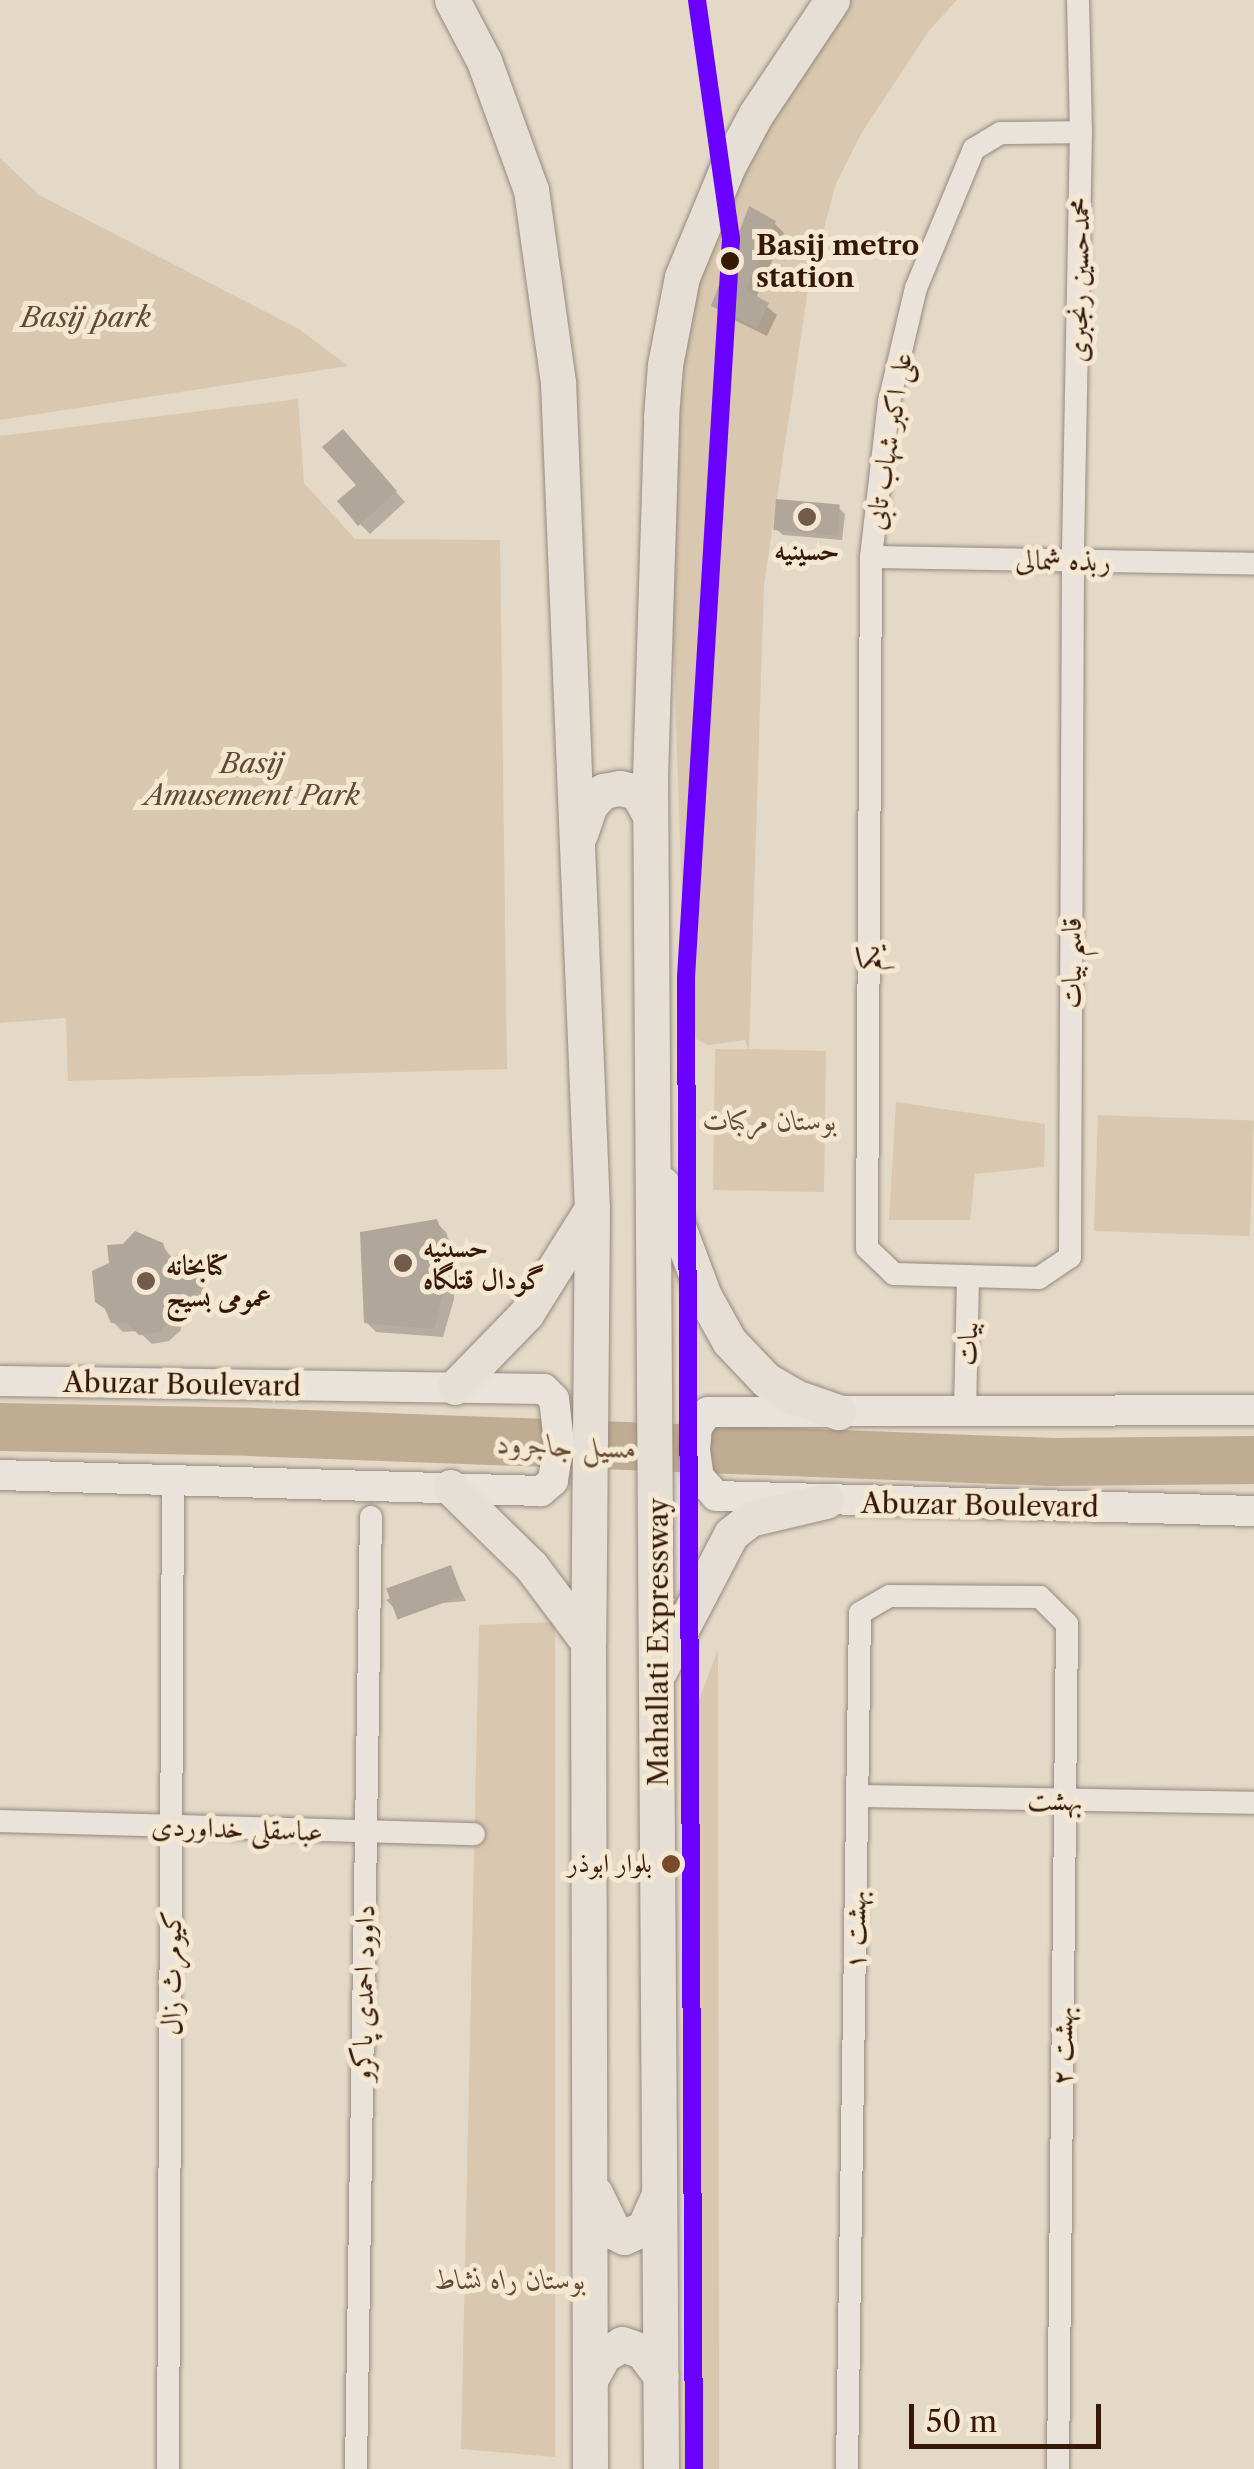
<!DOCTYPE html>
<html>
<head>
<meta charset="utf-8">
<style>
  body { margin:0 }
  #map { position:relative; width:1254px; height:2469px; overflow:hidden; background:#e4d8c7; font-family:"Libre Caslon Text",Amiri,serif }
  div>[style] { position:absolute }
  .green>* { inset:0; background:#d9c8af; transform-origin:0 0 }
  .shadow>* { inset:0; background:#0003 }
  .river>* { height:48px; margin:-24px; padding:0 24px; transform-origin:24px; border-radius:24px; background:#c0ac93 }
  .building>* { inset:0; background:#b0a699; transform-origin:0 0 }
  .roads { filter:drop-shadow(0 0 2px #958a7e) drop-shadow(0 0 2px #958a7e) }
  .minor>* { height:22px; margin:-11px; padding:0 11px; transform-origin:11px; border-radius:11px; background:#e9e3db }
  .secondary>* { height:30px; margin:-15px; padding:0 15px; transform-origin:15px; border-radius:15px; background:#e9e3db }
  .trunk>* { height:35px; margin:-17.5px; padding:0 17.5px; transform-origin:17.5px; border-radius:17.5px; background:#e5dfd5 }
  .metro-1>* { height:18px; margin:-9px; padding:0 9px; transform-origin:9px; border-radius:9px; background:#6a00ff }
  .dots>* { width:28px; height:28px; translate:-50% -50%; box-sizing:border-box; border:5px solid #f5e8d3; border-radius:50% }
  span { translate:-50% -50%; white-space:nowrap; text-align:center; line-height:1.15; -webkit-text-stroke:10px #f5e8d3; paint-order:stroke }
  .bus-label { font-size:26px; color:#351806 }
  .right { translate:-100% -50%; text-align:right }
  .stop-label { font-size:28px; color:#351806; font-weight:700 }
  .left { translate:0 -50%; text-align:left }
  .street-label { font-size:28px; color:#351806 }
  .park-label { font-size:28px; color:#644933; font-style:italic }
  .poi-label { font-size:28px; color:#351806; font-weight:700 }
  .water-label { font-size:30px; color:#664c36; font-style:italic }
  .scale { position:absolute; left:909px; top:2404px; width:192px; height:45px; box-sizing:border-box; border:5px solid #351806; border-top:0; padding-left:12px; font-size:30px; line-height:35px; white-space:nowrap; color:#351806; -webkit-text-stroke:8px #f5e8d3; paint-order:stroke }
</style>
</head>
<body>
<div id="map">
  <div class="green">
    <div style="clip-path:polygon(848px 0,957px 0,928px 32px,861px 134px,835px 186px,807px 296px,764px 585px,749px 1049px,826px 1051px,824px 1192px,713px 1190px,715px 1049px,748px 1049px,745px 1040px,708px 1045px,696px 1039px,682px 904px,672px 601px,679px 364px,690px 298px,739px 167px)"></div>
    <div style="clip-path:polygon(0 158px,39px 195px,299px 329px,348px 366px,0 420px)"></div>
    <div style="clip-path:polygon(298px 399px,304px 483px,355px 539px,500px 540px,507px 1069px,68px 1081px,66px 1018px,0 1023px,0 436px)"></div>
    <div style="clip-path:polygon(896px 1102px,1045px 1124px,1044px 1167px,975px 1174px,970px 1220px,889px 1220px)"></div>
    <div style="left:1098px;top:1115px;width:156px;height:116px;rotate:2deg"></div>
    <div style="clip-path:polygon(555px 1622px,555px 2457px,461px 2449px,479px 1625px)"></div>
    <div style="clip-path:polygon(718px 1649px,719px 2469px,683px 2469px,690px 1724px)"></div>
  </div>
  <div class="shadow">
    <div style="clip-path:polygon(774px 223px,784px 233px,756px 298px,777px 315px,767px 336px,724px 315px,714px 306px)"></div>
    <div style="clip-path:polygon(352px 442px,405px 502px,370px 534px,360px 524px)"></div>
    <div style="clip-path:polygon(838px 507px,845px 514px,842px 540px,783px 535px,776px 529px)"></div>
    <div style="clip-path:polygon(436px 1222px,446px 1232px,452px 1250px,454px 1299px,443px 1337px,376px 1332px,366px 1322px)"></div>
    <div style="clip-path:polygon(162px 1245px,173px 1259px,181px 1257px,201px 1276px,209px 1301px,182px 1314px,181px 1330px,169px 1341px,152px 1344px,138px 1331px,123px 1332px,113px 1322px)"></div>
    <div style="clip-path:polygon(450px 1568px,466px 1601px,393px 1607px,386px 1600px)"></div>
  </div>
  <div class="river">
    <div style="left:0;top:1427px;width:251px;rotate:1.1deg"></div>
    <div style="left:251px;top:1432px;width:803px;rotate:2.14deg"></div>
    <div style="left:1053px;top:1462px;width:201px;rotate:-0.6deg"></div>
  </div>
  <div class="building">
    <div style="clip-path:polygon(749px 206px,776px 221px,746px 290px,769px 303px,757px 328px,711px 306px)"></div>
    <div style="clip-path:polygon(343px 429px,397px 491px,358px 526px,337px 501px,356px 485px,322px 447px)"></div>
    <div style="left:776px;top:499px;width:64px;height:31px;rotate:5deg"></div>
    <div style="clip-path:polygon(437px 1219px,444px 1238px,445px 1288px,434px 1329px,364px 1323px,360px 1232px)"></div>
    <div style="clip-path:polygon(135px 1231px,163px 1243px,168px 1259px,181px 1254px,192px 1264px,201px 1291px,173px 1304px,172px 1319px,159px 1332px,139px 1335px,126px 1322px,111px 1323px,105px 1309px,95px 1302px,92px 1271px,109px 1263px,107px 1245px,123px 1244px)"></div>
    <div style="left:451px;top:1565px;width:33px;height:69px;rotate:70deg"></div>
  </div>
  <div class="roads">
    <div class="minor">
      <div style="left:1078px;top:0;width:132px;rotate:88.7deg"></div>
      <div style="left:1081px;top:132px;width:429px;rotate:91.1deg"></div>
      <div style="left:1073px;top:561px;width:696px;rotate:90.25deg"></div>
      <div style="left:1070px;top:1257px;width:37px;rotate:146deg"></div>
      <div style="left:1039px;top:1278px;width:145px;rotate:-178.4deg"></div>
      <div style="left:894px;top:1274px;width:37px;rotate:-136deg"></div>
      <div style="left:867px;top:1248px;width:691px;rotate:-89.67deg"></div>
      <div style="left:871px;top:557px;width:156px;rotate:-83.4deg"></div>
      <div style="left:889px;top:402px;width:117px;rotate:-76.7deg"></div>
      <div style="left:916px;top:288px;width:151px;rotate:-67.4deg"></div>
      <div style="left:974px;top:149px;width:31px;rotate:-31deg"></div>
      <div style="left:1001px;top:133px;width:80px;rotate:-0.7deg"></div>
      <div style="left:871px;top:557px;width:383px;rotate:1deg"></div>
      <div style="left:965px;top:1411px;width:135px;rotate:-88.7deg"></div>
      <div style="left:857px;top:1796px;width:397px;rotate:1deg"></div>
      <div style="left:0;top:1821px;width:474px;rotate:1.6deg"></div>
      <div style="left:168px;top:2469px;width:991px;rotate:-89.71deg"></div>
      <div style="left:356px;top:2469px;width:952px;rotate:-89.1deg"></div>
      <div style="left:847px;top:2469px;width:856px;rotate:-89.13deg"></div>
      <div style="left:860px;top:1613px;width:34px;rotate:-30deg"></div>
      <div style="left:890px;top:1596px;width:150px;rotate:0.4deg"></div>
      <div style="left:1040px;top:1597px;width:38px;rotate:45deg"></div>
      <div style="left:1067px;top:1624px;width:845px;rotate:90.61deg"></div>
    </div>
    <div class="secondary">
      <div style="left:0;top:1381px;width:544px;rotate:0.84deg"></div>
      <div style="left:544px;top:1389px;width:14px;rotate:45deg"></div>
      <div style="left:554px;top:1399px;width:43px;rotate:83.4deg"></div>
      <div style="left:559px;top:1442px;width:39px;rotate:99deg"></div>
      <div style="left:553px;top:1481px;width:16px;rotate:140deg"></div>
      <div style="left:541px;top:1491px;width:541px;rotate:-178.31deg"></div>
      <div style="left:1254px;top:1410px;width:546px;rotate:179.79deg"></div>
      <div style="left:708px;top:1412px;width:19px;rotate:126deg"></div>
      <div style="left:697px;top:1427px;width:23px;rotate:95deg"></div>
      <div style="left:695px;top:1450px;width:27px;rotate:82deg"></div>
      <div style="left:699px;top:1477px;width:25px;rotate:48deg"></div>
      <div style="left:716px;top:1496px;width:538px;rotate:1.6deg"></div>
    </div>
    <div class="trunk">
      <div style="left:452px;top:0;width:69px;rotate:62.3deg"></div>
      <div style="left:484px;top:61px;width:137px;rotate:70deg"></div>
      <div style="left:531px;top:190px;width:194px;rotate:82deg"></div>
      <div style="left:558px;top:382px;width:828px;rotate:87.65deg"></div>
      <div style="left:592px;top:1209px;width:433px;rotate:90.5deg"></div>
      <div style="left:588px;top:1642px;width:827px;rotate:89.86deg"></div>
      <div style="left:580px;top:834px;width:31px;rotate:-71deg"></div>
      <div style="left:590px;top:805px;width:19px;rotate:-47deg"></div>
      <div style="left:603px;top:791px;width:17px;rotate:-10deg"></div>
      <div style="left:620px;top:788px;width:17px;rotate:13deg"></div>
      <div style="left:637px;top:792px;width:26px;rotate:61deg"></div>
      <div style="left:662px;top:1184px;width:120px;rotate:69.4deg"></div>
      <div style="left:704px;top:1296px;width:51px;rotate:60.9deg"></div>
      <div style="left:729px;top:1341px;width:54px;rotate:46.5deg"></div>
      <div style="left:766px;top:1380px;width:34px;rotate:30deg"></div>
      <div style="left:795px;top:1397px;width:46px;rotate:19.2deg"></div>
      <div style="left:455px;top:1387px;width:102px;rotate:-45.8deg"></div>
      <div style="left:526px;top:1314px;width:123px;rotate:-58deg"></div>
      <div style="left:450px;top:1487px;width:113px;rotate:44.3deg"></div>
      <div style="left:531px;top:1566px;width:95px;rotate:53.1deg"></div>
      <div style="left:660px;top:1670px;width:153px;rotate:-62.4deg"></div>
      <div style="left:731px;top:1534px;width:24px;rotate:-38deg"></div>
      <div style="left:750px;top:1519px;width:78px;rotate:-13.3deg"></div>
      <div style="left:595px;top:2193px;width:43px;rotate:64deg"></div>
      <div style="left:614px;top:2232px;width:11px;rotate:27deg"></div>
      <div style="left:624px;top:2237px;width:22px;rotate:-24deg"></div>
      <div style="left:644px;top:2228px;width:34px;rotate:-66deg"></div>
      <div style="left:591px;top:2378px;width:26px;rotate:-61deg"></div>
      <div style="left:604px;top:2355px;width:21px;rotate:-31deg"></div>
      <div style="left:622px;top:2344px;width:21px;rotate:19deg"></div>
      <div style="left:642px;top:2351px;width:31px;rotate:53deg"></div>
      <div style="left:661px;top:2469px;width:1692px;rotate:-90.37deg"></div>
      <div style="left:650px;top:777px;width:360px;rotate:-88.2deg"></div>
      <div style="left:661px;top:417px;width:52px;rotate:-85.6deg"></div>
      <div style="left:665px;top:365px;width:90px;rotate:-79.1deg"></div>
      <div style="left:682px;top:277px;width:120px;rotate:-67.5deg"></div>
      <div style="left:728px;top:166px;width:59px;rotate:-61.7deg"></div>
      <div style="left:756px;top:114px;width:137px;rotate:-56.3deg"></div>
    </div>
  </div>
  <div class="metro-1">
    <div style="left:694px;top:2469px;width:1492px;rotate:-90.31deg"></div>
    <div style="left:686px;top:977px;width:739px;rotate:-86.51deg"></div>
    <div style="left:731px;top:239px;width:241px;rotate:-98.1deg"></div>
  </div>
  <div class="dots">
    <div style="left:730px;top:261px;background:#351806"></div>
    <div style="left:807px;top:517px;background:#725b4a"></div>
    <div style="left:403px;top:1263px;background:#725b4a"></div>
    <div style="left:146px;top:1281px;background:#725b4a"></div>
    <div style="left:671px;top:1864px;background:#7a4b2a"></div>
  </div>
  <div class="bus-label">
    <span class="right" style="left:652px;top:1864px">بلوار ابوذر</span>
  </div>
  <div class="stop-label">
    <span class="left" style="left:756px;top:261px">Basij metro<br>station</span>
  </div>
  <div class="street-label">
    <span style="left:1078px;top:280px;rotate:-89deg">محمدحسین رنجبری</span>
    <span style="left:888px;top:441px;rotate:-81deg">علی اکبر شهاب تابی</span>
    <span style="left:1063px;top:560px;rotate:1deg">ربذه شمالی</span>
    <span style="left:869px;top:958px;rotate:-90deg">یکم</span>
    <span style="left:1071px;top:963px;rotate:-90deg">قاسم بیات</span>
    <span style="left:967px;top:1344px;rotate:-89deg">بیات</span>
    <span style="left:182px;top:1384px;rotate:1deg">Abuzar Boulevard</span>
    <span style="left:980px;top:1505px;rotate:1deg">Abuzar Boulevard</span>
    <span style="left:658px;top:1642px;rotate:-90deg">Mahallati Expressway</span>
    <span style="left:1055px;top:1800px;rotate:1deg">بهشت</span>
    <span style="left:237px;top:1828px;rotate:2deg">عباسقلی خداوردی</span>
    <span style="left:855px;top:1930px;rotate:-89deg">بهشت ۱</span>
    <span style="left:171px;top:1973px;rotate:-90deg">کیومرث زال</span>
    <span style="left:363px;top:1993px;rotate:-89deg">داوود احمدی پاکرو</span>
    <span style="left:1062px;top:2046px;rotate:-89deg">بهشت ۲</span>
  </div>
  <div class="park-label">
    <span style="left:86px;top:317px">Basij park</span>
    <span style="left:252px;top:779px">Basij<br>Amusement Park</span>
    <span style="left:770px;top:1120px">بوستان مرکبات</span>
    <span style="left:510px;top:2279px">بوستان راه نشاط</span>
  </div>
  <div class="poi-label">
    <span style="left:807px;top:550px">حسینیه</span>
    <span class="left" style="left:423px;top:1263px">حسینیه<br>گودال قتلگاه</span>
    <span class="left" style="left:166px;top:1281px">کتابخانه<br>عمومی بسیج</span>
  </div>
  <div class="water-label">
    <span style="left:567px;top:1446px;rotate:2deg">مسیل جاجرود</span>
  </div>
  <div class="scale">50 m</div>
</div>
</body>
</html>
